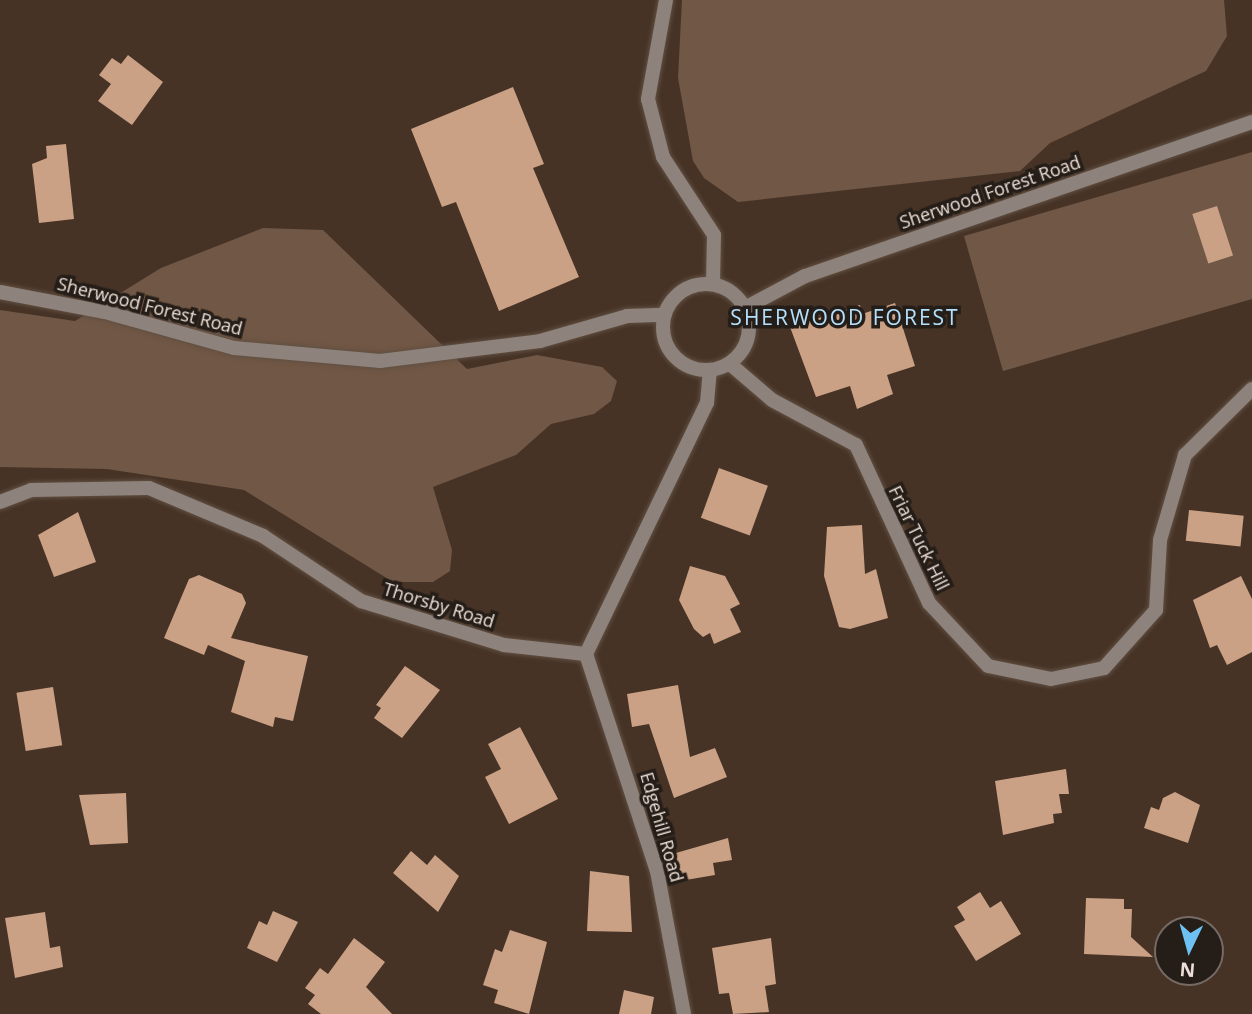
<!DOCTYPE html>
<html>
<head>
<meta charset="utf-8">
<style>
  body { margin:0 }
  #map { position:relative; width:1252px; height:1014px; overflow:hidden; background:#463326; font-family:"Open Sans",sans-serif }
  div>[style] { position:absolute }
  .green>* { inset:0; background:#715745 }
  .building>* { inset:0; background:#cba185; transform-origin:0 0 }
  .roads { filter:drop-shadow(0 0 2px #614f42) drop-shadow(0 0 2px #614f42) }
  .minor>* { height:14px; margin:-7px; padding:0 7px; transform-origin:7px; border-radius:7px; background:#8d837c }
  .minor>.ring { margin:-7px; padding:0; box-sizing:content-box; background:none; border:14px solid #8d837c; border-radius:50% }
  span { translate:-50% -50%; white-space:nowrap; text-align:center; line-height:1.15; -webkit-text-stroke:7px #251d17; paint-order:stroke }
  .street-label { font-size:18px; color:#ecdfd7 }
  .quarter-label { font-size:21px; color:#b4e0fc; letter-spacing:2px }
  .north { position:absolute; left:1154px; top:916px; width:70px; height:70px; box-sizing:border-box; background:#251d17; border:2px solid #756b64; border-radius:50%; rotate:185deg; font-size:19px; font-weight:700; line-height:28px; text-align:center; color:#ecdfd7 }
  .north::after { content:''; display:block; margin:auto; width:24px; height:32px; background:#6ec2f3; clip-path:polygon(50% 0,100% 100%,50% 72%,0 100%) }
</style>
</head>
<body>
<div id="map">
  <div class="green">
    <div style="clip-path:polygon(682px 0,1224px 0,1227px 36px,1206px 71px,1050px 143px,1020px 171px,738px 202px,704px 178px,693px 161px,678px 78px)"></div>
    <div style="clip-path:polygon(1252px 152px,1252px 299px,1003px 371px,964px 236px)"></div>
    <div style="clip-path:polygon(263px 228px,323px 230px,467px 369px,537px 355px,602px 367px,617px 381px,611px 401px,594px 414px,551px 424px,516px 455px,433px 487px,452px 550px,450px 571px,433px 582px,393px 582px,244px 490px,107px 469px,0 467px,0 310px,75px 321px,161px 268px)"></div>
  </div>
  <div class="building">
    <div style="clip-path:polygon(128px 55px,163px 82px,132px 125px,98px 101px,111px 84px,99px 75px,112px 58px,121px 64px)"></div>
    <div style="clip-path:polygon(513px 87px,544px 164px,533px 168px,579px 277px,499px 311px,456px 202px,442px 207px,411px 129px)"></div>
    <div style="clip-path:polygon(66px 144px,74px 219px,39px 223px,32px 164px,47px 158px,46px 146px)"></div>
    <div style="left:1217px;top:206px;width:52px;height:26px;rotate:72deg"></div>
    <div style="clip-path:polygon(895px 303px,915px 366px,887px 375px,893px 394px,857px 409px,850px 386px,816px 397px,790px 327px,860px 305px,862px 314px)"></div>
    <div style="left:719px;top:468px;width:52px;height:53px;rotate:20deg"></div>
    <div style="left:1189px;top:510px;width:55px;height:31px;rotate:6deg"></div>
    <div style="clip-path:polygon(78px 512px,96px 562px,54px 577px,38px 535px)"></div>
    <div style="clip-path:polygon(862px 525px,865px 574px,876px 569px,888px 618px,850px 629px,839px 627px,824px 576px,827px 527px)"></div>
    <div style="clip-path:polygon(690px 566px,725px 576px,740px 604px,730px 609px,741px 632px,714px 644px,710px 633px,703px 637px,694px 629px,679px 600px)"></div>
    <div style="clip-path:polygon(199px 575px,242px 594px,246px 603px,231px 638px,308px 656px,293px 721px,275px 717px,273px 727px,231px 712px,245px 661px,208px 645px,204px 655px,164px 638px,189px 579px)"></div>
    <div style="clip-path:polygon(1241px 576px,1252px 599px,1252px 652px,1227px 665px,1217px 645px,1210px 648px,1193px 600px)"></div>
    <div style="clip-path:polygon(405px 666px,440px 690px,402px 738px,374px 718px,381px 708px,376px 705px)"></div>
    <div style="clip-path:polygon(678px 685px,690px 757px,715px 748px,727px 777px,674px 798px,649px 724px,632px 727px,627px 694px)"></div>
    <div style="left:53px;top:687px;width:59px;height:37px;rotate:81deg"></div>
    <div style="clip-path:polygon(520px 727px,558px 799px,509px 824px,485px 777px,501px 769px,488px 744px)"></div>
    <div style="clip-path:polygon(1066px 769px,1069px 794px,1059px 794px,1062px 813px,1053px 814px,1054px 823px,1003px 835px,995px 781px)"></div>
    <div style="clip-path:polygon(1175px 792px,1200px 805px,1188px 843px,1144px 828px,1151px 807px,1159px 810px,1163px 798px)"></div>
    <div style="clip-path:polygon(126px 793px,128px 843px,90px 845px,79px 795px)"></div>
    <div style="clip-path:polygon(728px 838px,732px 860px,713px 863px,715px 875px,674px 882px,669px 855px)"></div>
    <div style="clip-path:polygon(411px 851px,427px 865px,435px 855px,459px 876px,438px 912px,393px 873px)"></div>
    <div style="clip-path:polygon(590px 871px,629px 876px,632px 932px,587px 931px)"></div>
    <div style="clip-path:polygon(980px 892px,990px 908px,1001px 901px,1021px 934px,976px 961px,954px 926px,965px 920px,957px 907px)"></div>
    <div style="clip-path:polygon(1086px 898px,1124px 899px,1124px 909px,1132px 909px,1131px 937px,1153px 957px,1084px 954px)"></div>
    <div style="clip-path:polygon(273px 911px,298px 922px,277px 962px,247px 948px,259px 921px,267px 925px)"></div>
    <div style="clip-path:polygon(45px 912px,50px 948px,60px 946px,63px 967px,15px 978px,5px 918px)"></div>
    <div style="clip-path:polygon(510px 930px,547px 942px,529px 1014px,494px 1003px,498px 990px,483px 985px,495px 949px,502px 952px)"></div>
    <div style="clip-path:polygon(354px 938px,385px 962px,366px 987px,392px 1014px,321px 1014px,308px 1004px,315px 995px,305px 988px,320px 968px,328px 974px)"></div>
    <div style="clip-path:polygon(771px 938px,776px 984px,765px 986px,769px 1012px,733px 1014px,729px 993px,719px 994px,712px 948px)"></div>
    <div style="clip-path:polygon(624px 990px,654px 997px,651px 1014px,619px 1014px)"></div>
  </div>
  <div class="roads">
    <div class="minor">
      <div style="left:666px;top:0;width:101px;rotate:100.3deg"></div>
      <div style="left:648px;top:99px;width:60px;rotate:75.5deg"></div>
      <div style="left:663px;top:157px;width:93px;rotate:56.8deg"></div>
      <div style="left:714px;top:235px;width:49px;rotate:91.2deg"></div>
      <div class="ring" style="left:663px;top:284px;width:72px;height:72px"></div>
      <div style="left:0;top:292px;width:107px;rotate:10.8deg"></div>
      <div style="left:105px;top:312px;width:134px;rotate:15.6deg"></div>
      <div style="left:234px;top:348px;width:147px;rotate:5.1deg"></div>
      <div style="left:380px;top:361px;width:161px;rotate:-7.1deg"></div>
      <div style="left:540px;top:341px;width:91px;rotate:-16deg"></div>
      <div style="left:627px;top:316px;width:37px;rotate:-2deg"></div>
      <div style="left:745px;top:308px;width:68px;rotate:-28.1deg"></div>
      <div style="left:805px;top:276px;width:473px;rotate:-19deg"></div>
      <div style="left:730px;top:364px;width:55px;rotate:40.6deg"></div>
      <div style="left:772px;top:400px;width:95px;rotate:28.2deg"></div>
      <div style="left:856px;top:445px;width:174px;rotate:65.2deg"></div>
      <div style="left:929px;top:603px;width:86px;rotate:46.9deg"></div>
      <div style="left:988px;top:666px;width:64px;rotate:11.7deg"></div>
      <div style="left:1051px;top:679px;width:54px;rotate:-11.7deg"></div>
      <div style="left:1104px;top:668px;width:78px;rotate:-48.1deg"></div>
      <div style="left:1156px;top:610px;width:70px;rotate:-86.7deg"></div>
      <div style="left:1160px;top:540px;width:89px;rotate:-73.6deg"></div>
      <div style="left:1185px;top:455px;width:94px;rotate:-44.6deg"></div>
      <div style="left:0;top:502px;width:33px;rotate:-21deg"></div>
      <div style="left:31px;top:490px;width:118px;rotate:-1deg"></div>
      <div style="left:149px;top:488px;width:124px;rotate:22.8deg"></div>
      <div style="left:263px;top:536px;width:118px;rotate:33.6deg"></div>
      <div style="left:361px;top:601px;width:150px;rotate:17.1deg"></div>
      <div style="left:504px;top:645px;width:82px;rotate:6.3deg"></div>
      <div style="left:586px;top:654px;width:228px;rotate:71.9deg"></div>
      <div style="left:657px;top:871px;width:146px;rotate:79.3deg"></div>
      <div style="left:586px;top:654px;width:279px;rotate:-64.3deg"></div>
      <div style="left:707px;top:403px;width:32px;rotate:-85deg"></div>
    </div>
  </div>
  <div class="street-label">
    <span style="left:990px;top:192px;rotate:-19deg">Sherwood Forest Road</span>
    <span style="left:150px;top:306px;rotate:14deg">Sherwood Forest Road</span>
    <span style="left:919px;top:538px;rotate:64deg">Friar Tuck Hill</span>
    <span style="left:439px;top:605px;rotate:17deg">Thorsby Road</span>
    <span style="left:662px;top:827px;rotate:74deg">Edgehill Road</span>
  </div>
  <div class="quarter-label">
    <span style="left:845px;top:317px">SHERWOOD FOREST</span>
  </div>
  <div class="north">N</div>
</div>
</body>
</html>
